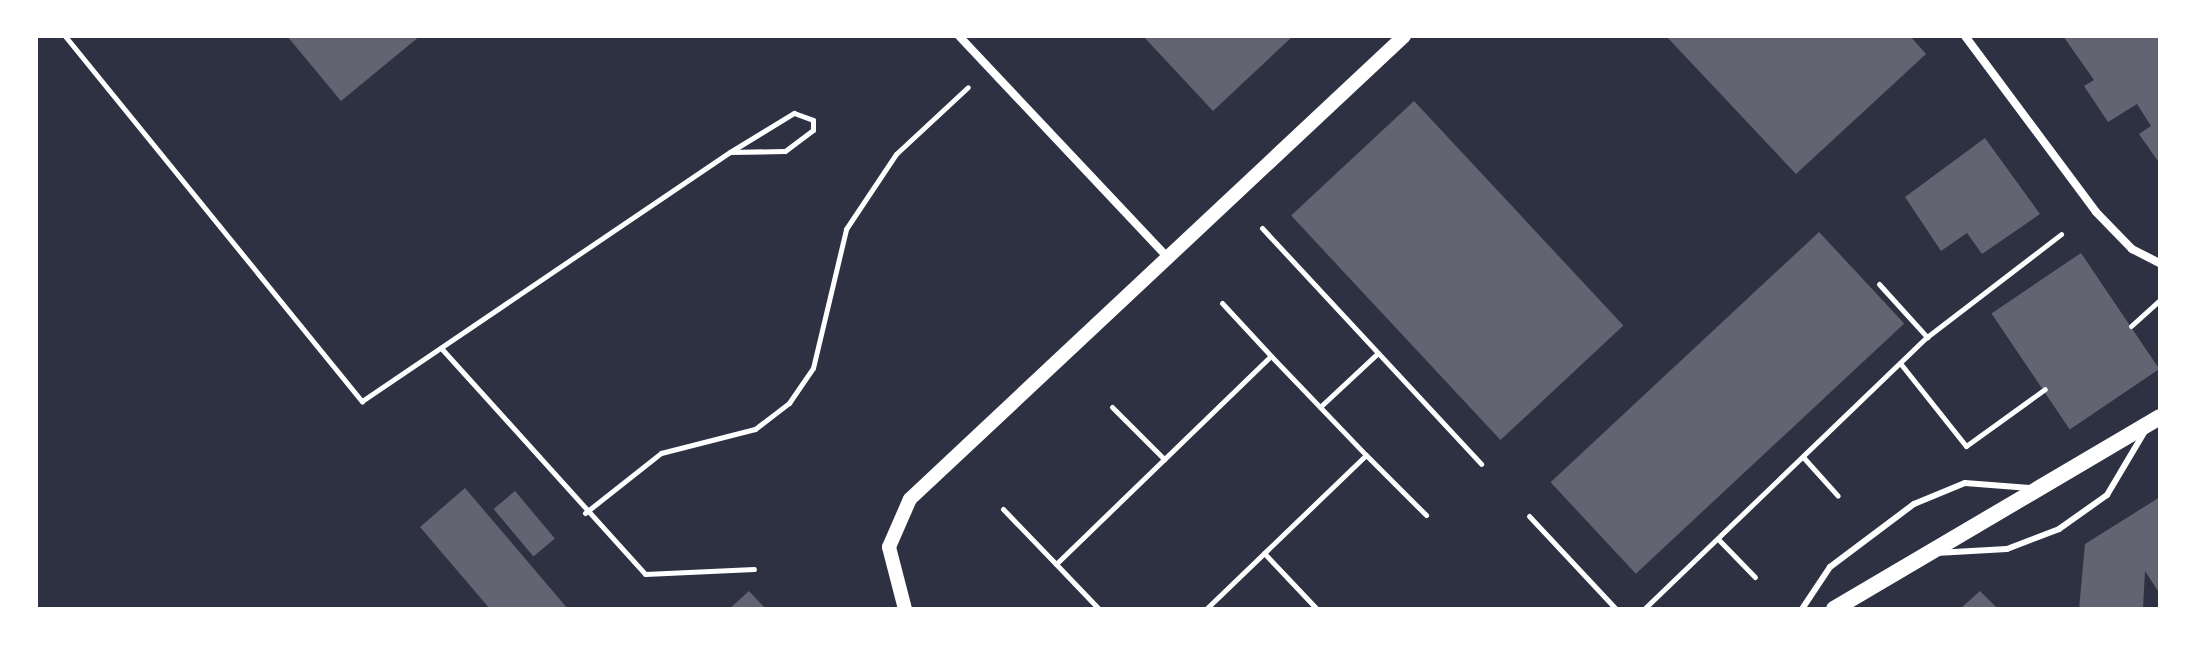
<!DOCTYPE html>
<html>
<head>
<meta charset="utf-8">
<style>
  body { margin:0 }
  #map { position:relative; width:2196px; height:645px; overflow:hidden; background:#2d3142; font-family:"PT Serif",serif }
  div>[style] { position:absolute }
  .building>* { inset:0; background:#626471; transform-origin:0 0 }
  .path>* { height:5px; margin:-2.5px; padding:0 2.5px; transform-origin:2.5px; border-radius:2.5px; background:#fff }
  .service>* { height:6px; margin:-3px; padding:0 3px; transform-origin:3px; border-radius:3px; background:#fff }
  .minor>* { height:8px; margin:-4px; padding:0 4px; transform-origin:4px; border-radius:4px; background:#fff }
  .tertiary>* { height:14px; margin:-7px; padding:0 7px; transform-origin:7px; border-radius:7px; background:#fff }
  .secondary>* { height:16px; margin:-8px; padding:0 8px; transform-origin:8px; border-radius:8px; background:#fff }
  span { translate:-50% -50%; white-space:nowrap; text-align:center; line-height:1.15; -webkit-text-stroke:8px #fff; paint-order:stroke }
  .frame { position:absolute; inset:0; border:38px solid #fff; pointer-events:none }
</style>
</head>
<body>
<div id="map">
  <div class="building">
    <div style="clip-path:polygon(287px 36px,420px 36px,341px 101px)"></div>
    <div style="clip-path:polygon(1143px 36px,1293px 36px,1213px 111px)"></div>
    <div style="clip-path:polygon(1666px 36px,1910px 36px,1926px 54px,1796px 174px)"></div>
    <div style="clip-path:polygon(2063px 36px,2160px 36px,2160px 164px,2139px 134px,2151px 126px,2137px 104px,2108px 122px,2084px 86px,2094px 80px)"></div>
    <div style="left:1414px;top:101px;width:307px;height:168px;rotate:47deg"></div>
    <div style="clip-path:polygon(1985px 138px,2040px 214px,1982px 254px,1967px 233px,1941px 251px,1905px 197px)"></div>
    <div style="left:1819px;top:232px;width:125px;height:367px;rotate:47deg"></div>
    <div style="left:2081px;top:253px;width:140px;height:108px;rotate:56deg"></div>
    <div style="clip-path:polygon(465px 488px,568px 609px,490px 609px,420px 527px)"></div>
    <div style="left:515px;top:491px;width:62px;height:28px;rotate:50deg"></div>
    <div style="clip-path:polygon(2160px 497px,2160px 594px,2145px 571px,2143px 609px,2079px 609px,2085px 544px)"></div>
    <div style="clip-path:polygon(749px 591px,766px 609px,729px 609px)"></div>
    <div style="clip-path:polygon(1980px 591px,1998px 609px,1960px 609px)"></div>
  </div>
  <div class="path">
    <div style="left:65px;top:36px;width:471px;rotate:50.9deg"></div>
    <div style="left:362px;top:401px;width:444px;rotate:-34.1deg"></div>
    <div style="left:730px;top:152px;width:75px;rotate:-31.4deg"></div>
    <div style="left:794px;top:113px;width:20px;rotate:20deg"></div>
    <div style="left:813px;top:120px;width:10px;rotate:90deg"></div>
    <div style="left:813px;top:130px;width:35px;rotate:143deg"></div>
    <div style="left:785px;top:151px;width:55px;rotate:179deg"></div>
    <div style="left:1262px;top:228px;width:322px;rotate:47.1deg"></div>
    <div style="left:1879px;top:284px;width:72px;rotate:47.8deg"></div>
    <div style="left:1222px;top:303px;width:72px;rotate:47.2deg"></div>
    <div style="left:2131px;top:326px;width:39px;rotate:-42deg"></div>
    <div style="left:441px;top:348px;width:304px;rotate:47.9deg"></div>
    <div style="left:645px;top:574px;width:109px;rotate:-2.6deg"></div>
    <div style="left:1900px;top:363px;width:106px;rotate:51.5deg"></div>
    <div style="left:1966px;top:446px;width:97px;rotate:-35.8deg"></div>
    <div style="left:1112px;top:407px;width:74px;rotate:45deg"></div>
    <div style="left:1320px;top:407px;width:79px;rotate:-43deg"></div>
    <div style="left:1366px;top:455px;width:85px;rotate:45deg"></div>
    <div style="left:1803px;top:457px;width:52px;rotate:48.1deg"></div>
    <div style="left:1003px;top:509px;width:76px;rotate:46.1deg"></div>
    <div style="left:585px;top:513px;width:97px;rotate:-38.3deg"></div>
    <div style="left:661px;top:453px;width:97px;rotate:-14.3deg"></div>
    <div style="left:755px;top:429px;width:43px;rotate:-37.4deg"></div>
    <div style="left:789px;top:403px;width:42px;rotate:-55.6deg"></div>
    <div style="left:813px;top:368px;width:143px;rotate:-76.6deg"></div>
    <div style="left:846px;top:229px;width:90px;rotate:-56.3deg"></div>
    <div style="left:896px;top:154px;width:98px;rotate:-42.9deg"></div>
    <div style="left:1529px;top:516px;width:127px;rotate:46.9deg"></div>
    <div style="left:1718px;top:539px;width:53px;rotate:45.8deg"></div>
    <div style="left:1264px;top:553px;width:77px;rotate:46.6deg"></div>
    <div style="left:1099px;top:609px;width:62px;rotate:-133.7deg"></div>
    <div style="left:1056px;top:564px;width:299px;rotate:-44.1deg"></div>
    <div style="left:1271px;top:356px;width:137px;rotate:46.2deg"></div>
    <div style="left:1366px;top:455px;width:222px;rotate:136.1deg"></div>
    <div style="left:1644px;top:609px;width:393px;rotate:-43.9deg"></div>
    <div style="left:1927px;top:337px;width:169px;rotate:-37.5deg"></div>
  </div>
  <div class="service">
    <div style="left:1936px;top:553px;width:71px;rotate:-3.2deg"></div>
    <div style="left:2007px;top:549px;width:56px;rotate:-21deg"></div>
    <div style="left:2059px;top:529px;width:59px;rotate:-35.3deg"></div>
    <div style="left:2107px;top:495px;width:74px;rotate:-59.3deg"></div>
    <div style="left:1802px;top:609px;width:50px;rotate:-56.3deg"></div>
    <div style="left:1830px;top:567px;width:105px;rotate:-36.9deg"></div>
    <div style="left:1914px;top:504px;width:55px;rotate:-22.4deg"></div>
    <div style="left:1965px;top:483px;width:65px;rotate:4.4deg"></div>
  </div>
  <div class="minor">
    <div style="left:959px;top:36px;width:303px;rotate:46.7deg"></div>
    <div style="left:1965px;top:36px;width:219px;rotate:53.3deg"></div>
    <div style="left:2096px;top:212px;width:52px;rotate:45.8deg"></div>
    <div style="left:2132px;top:249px;width:31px;rotate:27deg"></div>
  </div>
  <div class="tertiary">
    <div style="left:905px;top:609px;width:64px;rotate:-104.5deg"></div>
    <div style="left:889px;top:547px;width:52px;rotate:-66.4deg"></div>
    <div style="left:910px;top:499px;width:677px;rotate:-43.14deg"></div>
  </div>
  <div class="secondary">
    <div style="left:1834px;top:609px;width:378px;rotate:-30.5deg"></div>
  </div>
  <div class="frame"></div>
</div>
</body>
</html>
